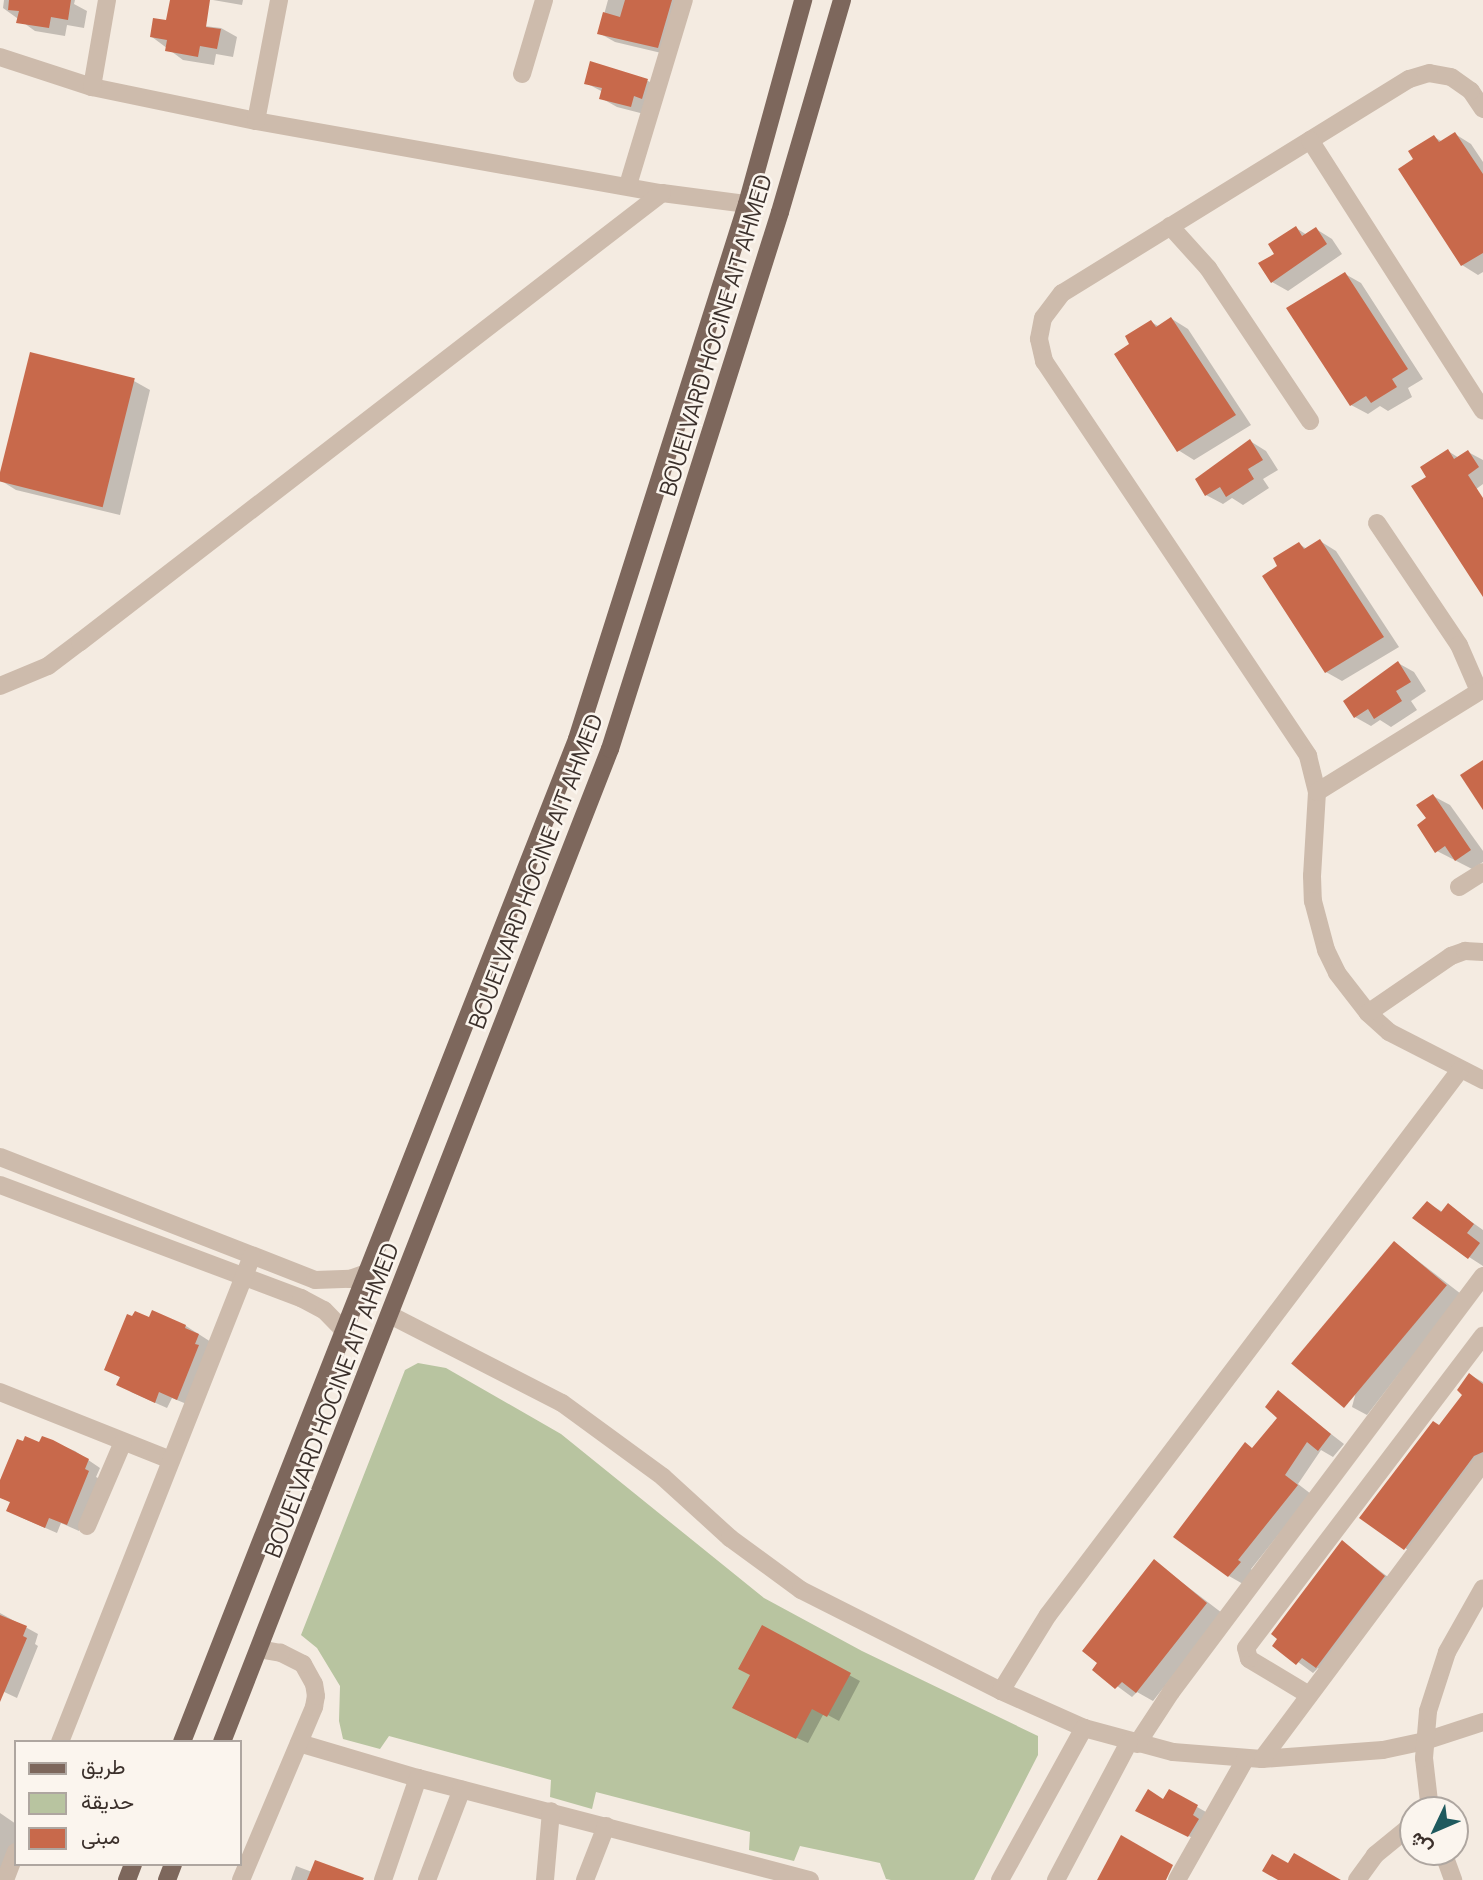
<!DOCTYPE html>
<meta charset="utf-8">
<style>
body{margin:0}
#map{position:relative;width:1483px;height:1880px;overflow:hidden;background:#f4ebe1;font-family:Manrope,Vazirmatn,sans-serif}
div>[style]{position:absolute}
.green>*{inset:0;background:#b8c4a0}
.shadow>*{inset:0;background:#0003}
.building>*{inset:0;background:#c8694b;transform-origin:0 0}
.minor>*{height:18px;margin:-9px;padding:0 9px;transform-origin:9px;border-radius:9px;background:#cdbbac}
.major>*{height:18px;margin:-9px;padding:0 9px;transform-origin:9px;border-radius:9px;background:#7d675c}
span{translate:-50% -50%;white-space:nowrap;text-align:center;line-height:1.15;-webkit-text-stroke:5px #fbf5ee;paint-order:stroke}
.street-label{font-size:23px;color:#3b302b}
.legend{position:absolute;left:14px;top:1740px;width:228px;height:126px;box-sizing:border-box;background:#fbf5ee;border:2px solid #aea6a0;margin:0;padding:9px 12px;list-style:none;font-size:21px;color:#3b302b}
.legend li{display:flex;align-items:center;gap:14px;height:35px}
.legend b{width:35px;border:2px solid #aea6a0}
.north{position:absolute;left:1399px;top:1796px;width:70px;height:70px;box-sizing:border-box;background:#fbf5ee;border:2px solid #aea6a0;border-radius:50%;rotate:226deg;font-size:19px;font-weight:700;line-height:28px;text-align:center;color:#3b302b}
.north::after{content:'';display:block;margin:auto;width:24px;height:32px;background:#1f5a5e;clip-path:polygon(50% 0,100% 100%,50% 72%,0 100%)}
</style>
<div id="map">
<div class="green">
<div style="clip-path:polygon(418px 1363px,446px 1368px,561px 1434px,764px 1598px,862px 1651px,1038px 1736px,1038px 1755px,974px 1880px,891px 1880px,886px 1879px,880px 1863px,800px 1846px,794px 1861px,749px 1850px,750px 1832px,596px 1792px,592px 1809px,550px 1797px,551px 1780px,389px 1736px,380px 1749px,343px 1739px,339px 1721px,340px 1686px,317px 1648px,301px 1635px,405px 1370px)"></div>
</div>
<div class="shadow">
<div style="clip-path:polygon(4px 0,75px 0,74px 4px,87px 11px,84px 28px,67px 25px,65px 36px,35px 31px,3px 8px)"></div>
<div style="clip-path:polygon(213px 0,243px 0,242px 5px)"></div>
<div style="clip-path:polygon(608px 0,692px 0,674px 56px,615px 42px,599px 33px)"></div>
<div style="clip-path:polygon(155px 20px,221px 28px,237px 37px,233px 57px,216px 54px,214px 65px,183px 60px,152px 37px)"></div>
<div style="clip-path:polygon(648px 81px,664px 90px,648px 115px,617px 107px,601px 98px,603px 92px,586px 83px)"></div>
<div style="clip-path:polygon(1455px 134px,1471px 144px,1483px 162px,1483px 272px,1478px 275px,1462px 265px,1415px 160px,1434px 137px,1443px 142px)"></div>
<div style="clip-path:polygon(1296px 228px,1307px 235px,1316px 229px,1332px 239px,1342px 254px,1288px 291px,1272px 282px,1276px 255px)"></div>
<div style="clip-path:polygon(1345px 274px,1361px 283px,1423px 379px,1408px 388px,1412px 397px,1388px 411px,1380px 406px,1368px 414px,1351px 405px)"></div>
<div style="clip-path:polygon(1172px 319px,1188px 329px,1251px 425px,1194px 460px,1178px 450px,1132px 345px,1151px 322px,1160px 327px)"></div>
<div style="clip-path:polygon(31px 355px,134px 381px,150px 390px,120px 515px,16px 490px,0 480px)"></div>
<div style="clip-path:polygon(1250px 441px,1266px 451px,1278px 470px,1263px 479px,1269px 488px,1243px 505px,1232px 498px,1223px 504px,1206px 495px)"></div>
<div style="clip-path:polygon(1448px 451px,1459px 458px,1468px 452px,1483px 460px,1483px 484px,1441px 515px,1429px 477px)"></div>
<div style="clip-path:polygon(1320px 541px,1336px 551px,1399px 647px,1342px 681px,1326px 672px,1280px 567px,1299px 544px,1307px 549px)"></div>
<div style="clip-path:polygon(1398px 663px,1414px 672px,1426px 691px,1411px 701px,1417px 710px,1391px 727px,1380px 720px,1371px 726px,1355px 717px)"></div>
<div style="clip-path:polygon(1433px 796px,1450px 805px,1483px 851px,1483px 862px,1472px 869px,1437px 851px,1429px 819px)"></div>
<div style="clip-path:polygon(1427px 1203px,1443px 1212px,1448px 1205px,1483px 1230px,1483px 1266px,1469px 1257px)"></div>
<div style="clip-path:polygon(1395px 1243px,1461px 1294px,1367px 1415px,1352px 1407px)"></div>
<div style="clip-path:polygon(150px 1319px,186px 1326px,211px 1342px,189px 1405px,172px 1398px,167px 1408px,131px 1392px,121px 1378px,106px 1369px)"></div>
<div style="clip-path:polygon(1470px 1375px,1483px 1382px,1483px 1471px,1419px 1556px,1405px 1548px,1440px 1426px,1465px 1394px)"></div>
<div style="clip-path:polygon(1278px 1393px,1344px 1444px,1333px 1457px,1321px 1450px,1298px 1484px,1311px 1494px,1251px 1569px,1253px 1571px,1243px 1584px,1229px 1576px,1254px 1449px,1279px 1417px)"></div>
<div style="clip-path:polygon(43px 1438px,75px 1451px,100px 1468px,96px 1477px,100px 1479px,79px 1531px,61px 1523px,57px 1533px,20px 1517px,8px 1510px,11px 1503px,0 1497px,0 1485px,40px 1444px)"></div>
<div style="clip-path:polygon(1343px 1543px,1400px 1586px,1333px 1676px,1318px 1668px,1313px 1673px,1275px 1645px)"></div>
<div style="clip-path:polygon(1154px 1561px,1222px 1613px,1153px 1701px,1137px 1692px,1132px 1697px,1094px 1669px)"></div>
<div style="clip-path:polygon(0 1613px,38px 1634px,35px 1644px,38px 1646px,17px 1698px,0 1690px)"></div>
<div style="clip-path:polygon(762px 1628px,860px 1681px,839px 1721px,824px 1713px,808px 1743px,745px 1714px)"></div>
<div style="clip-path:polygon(1169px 1791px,1213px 1816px,1205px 1844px,1154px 1819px)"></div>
<div style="clip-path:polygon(0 1813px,16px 1824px,16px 1854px,0 1880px)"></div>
<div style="clip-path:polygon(296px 1866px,312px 1872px,357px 1880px,291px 1880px)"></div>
</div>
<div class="building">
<div style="clip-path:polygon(9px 0,71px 0,68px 20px,51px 17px,49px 28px,16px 23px,19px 11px,8px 10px)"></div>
<div style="clip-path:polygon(170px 0,210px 0,206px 27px,221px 29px,217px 49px,200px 46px,198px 57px,165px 51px,167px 40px,150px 37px,153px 18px,166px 20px)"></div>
<div style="clip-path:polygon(625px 0,672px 0,658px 48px,597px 34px,603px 12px,620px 17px)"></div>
<div style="clip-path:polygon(590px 61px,648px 79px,642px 99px,634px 96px,631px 107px,599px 99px,602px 88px,584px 84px)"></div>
<div style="clip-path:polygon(1455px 132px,1483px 174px,1483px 253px,1461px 266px,1398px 169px,1413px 159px,1408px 151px,1434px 135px,1439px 142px)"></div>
<div style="clip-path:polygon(1296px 226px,1302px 236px,1316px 227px,1327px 244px,1271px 283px,1258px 263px,1274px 254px,1268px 244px)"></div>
<div style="clip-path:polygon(1345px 272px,1408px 369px,1392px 379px,1397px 387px,1371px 403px,1366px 396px,1350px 406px,1286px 308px)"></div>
<div style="clip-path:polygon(1171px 317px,1236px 415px,1177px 452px,1114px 354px,1129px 344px,1125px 336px,1151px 320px,1156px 327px)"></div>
<div style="left:30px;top:352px;width:108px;height:133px;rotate:14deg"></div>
<div style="clip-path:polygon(1250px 439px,1263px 460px,1248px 469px,1254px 479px,1226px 497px,1220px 487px,1205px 496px,1195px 479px)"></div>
<div style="clip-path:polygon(1448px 449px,1454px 459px,1468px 450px,1479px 467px,1468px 475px,1483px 498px,1483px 597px,1411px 486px,1426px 477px,1420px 467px)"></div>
<div style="clip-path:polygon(1320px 539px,1384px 637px,1325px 673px,1262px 576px,1277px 566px,1273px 558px,1299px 542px,1304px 549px)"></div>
<div style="clip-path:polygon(1398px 661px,1411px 682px,1396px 691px,1402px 701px,1374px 719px,1368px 709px,1354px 718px,1343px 701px)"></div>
<div style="clip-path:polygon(1483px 760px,1483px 810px,1460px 775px)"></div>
<div style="clip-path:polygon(1433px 794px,1471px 850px,1455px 861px,1445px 846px,1435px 853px,1417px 825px,1426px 818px,1416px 805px)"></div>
<div style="clip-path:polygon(1427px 1201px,1441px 1212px,1448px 1203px,1474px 1224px,1467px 1233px,1480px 1243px,1468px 1259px,1412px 1218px)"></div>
<div style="left:1394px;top:1241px;width:69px;height:160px;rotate:40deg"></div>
<div style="clip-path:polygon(152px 1310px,186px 1325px,185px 1328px,199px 1334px,195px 1344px,199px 1345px,177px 1400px,159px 1392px,155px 1403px,116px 1385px,120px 1377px,104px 1370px,127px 1314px,132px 1316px,135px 1311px,149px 1317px)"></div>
<div style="clip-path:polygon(1469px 1373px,1483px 1384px,1483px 1452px,1474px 1456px,1404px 1550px,1359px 1518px,1433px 1421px,1439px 1425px,1462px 1395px,1457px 1390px)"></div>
<div style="clip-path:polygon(1278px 1390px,1331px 1434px,1318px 1451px,1307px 1442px,1285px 1475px,1298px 1485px,1238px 1560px,1241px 1562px,1228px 1577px,1173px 1537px,1245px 1442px,1252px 1448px,1277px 1418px,1265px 1407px)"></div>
<div style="clip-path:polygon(25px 1436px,39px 1442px,42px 1436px,53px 1440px,89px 1459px,85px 1469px,89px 1471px,67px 1525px,49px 1518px,45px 1528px,6px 1511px,10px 1502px,0 1498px,0 1480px,17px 1439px,23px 1441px)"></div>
<div style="clip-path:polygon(1342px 1540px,1385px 1576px,1316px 1668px,1302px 1658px,1296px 1665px,1272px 1646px,1277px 1639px,1271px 1634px)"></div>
<div style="clip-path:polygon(1154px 1559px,1207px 1603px,1136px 1693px,1122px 1682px,1115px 1689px,1092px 1670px,1097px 1663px,1082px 1651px)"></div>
<div style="clip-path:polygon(0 1615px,27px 1626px,23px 1636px,27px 1638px,0 1702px)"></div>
<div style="clip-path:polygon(762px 1625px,851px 1673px,827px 1717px,812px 1709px,796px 1739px,732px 1708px,750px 1675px,738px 1669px)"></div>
<div style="clip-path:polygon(1148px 1789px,1163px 1799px,1169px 1789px,1198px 1805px,1193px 1815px,1199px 1819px,1188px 1837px,1135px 1811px)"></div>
<div style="clip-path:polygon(1121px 1835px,1173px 1865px,1166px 1880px,1097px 1880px)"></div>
<div style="clip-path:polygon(1294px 1853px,1341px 1880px,1278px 1880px,1262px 1871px,1272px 1854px,1288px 1863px)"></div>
<div style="clip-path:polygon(315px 1860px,364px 1878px,363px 1880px,307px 1880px)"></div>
</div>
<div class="minor">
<div style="left:0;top:57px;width:97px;rotate:18.1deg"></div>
<div style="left:92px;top:87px;width:167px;rotate:11.7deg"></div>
<div style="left:256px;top:121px;width:412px;rotate:10.1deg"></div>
<div style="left:662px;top:193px;width:86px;rotate:7.4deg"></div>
<div style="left:522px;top:74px;width:77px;rotate:-73.4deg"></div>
<div style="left:92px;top:87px;width:88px;rotate:-80.2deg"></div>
<div style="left:1483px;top:109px;width:22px;rotate:-124deg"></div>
<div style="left:1471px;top:91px;width:24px;rotate:-145deg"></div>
<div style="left:1451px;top:77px;width:22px;rotate:-170deg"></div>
<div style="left:1429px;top:73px;width:21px;rotate:163deg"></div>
<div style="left:1409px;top:79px;width:408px;rotate:148.3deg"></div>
<div style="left:1062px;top:293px;width:31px;rotate:127deg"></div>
<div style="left:1043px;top:318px;width:21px;rotate:101deg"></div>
<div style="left:1039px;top:339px;width:23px;rotate:77deg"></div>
<div style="left:1044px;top:361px;width:475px;rotate:56.2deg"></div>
<div style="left:1308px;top:756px;width:37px;rotate:76deg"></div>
<div style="left:1317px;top:792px;width:84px;rotate:93.4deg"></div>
<div style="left:1312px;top:876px;width:25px;rotate:88deg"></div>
<div style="left:1313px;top:901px;width:51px;rotate:75.1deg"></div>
<div style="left:1326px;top:950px;width:25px;rotate:64deg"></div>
<div style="left:1337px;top:973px;width:51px;rotate:52.2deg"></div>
<div style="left:1368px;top:1013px;width:28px;rotate:42deg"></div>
<div style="left:1389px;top:1032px;width:106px;rotate:27.1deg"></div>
<div style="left:256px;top:121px;width:123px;rotate:-79.2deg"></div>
<div style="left:1310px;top:140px;width:321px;rotate:57.4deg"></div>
<div style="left:628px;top:185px;width:193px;rotate:-73.2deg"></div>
<div style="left:1170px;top:226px;width:57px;rotate:47.9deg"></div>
<div style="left:1208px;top:268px;width:184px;rotate:56.3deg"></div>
<div style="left:1377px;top:523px;width:147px;rotate:56.1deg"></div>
<div style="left:1459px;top:645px;width:50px;rotate:66.5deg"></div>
<div style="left:0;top:686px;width:52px;rotate:-22.6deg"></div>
<div style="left:48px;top:666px;width:40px;rotate:-37deg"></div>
<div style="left:80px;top:642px;width:735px;rotate:-37.65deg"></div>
<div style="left:1317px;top:792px;width:195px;rotate:-31.8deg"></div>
<div style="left:1459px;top:887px;width:28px;rotate:-32deg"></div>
<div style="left:1368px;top:1013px;width:101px;rotate:-34.5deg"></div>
<div style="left:1451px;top:956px;width:15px;rotate:-20deg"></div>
<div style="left:1465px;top:951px;width:18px;rotate:3deg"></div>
<div style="left:0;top:1157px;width:338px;rotate:21.3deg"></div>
<div style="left:315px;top:1280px;width:35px;rotate:-2deg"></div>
<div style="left:350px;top:1279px;width:20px;rotate:-20deg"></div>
<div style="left:0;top:1185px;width:322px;rotate:20.6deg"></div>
<div style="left:301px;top:1298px;width:26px;rotate:28deg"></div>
<div style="left:324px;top:1310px;width:30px;rotate:46deg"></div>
<div style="left:390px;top:1315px;width:193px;rotate:27.1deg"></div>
<div style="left:562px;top:1403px;width:125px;rotate:36.2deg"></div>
<div style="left:663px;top:1477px;width:91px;rotate:42.3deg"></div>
<div style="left:730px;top:1538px;width:88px;rotate:36.2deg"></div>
<div style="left:801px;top:1590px;width:224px;rotate:26.8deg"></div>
<div style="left:1001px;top:1691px;width:91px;rotate:24deg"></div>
<div style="left:1084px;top:1728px;width:92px;rotate:15.1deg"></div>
<div style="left:1173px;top:1752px;width:89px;rotate:4.5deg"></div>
<div style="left:1262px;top:1759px;width:121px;rotate:-4.3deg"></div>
<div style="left:1383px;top:1750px;width:43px;rotate:-12.1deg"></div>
<div style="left:1425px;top:1741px;width:61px;rotate:-18.1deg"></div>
<div style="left:0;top:1392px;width:184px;rotate:21.7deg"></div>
<div style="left:87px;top:1526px;width:91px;rotate:-66.8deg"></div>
<div style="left:1001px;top:1691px;width:89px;rotate:-58.3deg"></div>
<div style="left:1048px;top:1615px;width:683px;rotate:-52.91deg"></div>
<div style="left:1309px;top:1695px;width:70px;rotate:-149deg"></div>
<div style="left:1249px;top:1659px;width:11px;rotate:-105deg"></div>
<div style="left:1246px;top:1648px;width:392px;rotate:-52.8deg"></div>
<div style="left:60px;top:1742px;width:523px;rotate:-68.44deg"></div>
<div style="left:299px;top:1743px;width:124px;rotate:16.4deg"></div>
<div style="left:418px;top:1778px;width:405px;rotate:14.6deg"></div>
<div style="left:1137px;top:1744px;width:62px;rotate:-56.8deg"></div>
<div style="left:1171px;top:1692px;width:520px;rotate:-53.13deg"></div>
<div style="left:1262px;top:1759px;width:369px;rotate:-53.3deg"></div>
<div style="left:1430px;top:1810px;width:52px;rotate:-96.6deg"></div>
<div style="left:1424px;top:1758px;width:47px;rotate:-85.1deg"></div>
<div style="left:1428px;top:1711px;width:62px;rotate:-72.1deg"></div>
<div style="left:1447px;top:1652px;width:73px;rotate:-60.6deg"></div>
<div style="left:1443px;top:1852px;width:30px;rotate:70deg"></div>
<div style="left:5px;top:1880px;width:30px;rotate:-69deg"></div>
<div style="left:241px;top:1880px;width:188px;rotate:-67.1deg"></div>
<div style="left:314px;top:1707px;width:11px;rotate:-80deg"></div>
<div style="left:316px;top:1696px;width:12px;rotate:-99deg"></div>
<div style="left:314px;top:1684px;width:23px;rotate:-119deg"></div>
<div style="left:303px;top:1664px;width:25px;rotate:-153deg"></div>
<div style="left:281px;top:1653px;width:22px;rotate:-170deg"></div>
<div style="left:383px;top:1880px;width:108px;rotate:-71.1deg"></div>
<div style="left:427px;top:1880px;width:97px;rotate:-69deg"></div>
<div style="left:545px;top:1880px;width:69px;rotate:-85deg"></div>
<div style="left:585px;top:1880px;width:58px;rotate:-68.7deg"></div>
<div style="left:1000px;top:1880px;width:174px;rotate:-61.1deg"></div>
<div style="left:1056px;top:1880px;width:156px;rotate:-62.1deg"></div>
<div style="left:1177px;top:1880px;width:140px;rotate:-60.5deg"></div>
<div style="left:1357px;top:1880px;width:31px;rotate:-54deg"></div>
<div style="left:1375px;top:1855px;width:49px;rotate:-39.2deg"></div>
</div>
<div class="major">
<div style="left:182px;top:1742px;width:1078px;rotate:-68.5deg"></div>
<div style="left:577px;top:739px;width:561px;rotate:-72.37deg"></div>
<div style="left:747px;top:204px;width:212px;rotate:-74.6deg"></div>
<div style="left:222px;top:1742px;width:1066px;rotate:-68.66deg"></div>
<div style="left:610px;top:749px;width:563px;rotate:-72.43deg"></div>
<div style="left:780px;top:212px;width:221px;rotate:-73.7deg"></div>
<div style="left:127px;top:1880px;width:17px;rotate:-69deg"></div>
<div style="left:167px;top:1880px;width:17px;rotate:-69deg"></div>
</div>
<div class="street-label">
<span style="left:715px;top:335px;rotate:-73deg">BOUELVARD HOCINE AIT AHMED</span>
<span style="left:535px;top:871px;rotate:-69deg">BOUELVARD HOCINE AIT AHMED</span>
<span style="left:331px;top:1400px;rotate:-69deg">BOUELVARD HOCINE AIT AHMED</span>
</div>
<ul class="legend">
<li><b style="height:9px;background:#7d675c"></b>طريق</li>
<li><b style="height:19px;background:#b8c4a0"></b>حديقة</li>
<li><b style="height:19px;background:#c8694b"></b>مبنى</li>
</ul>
<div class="north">ش</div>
</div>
